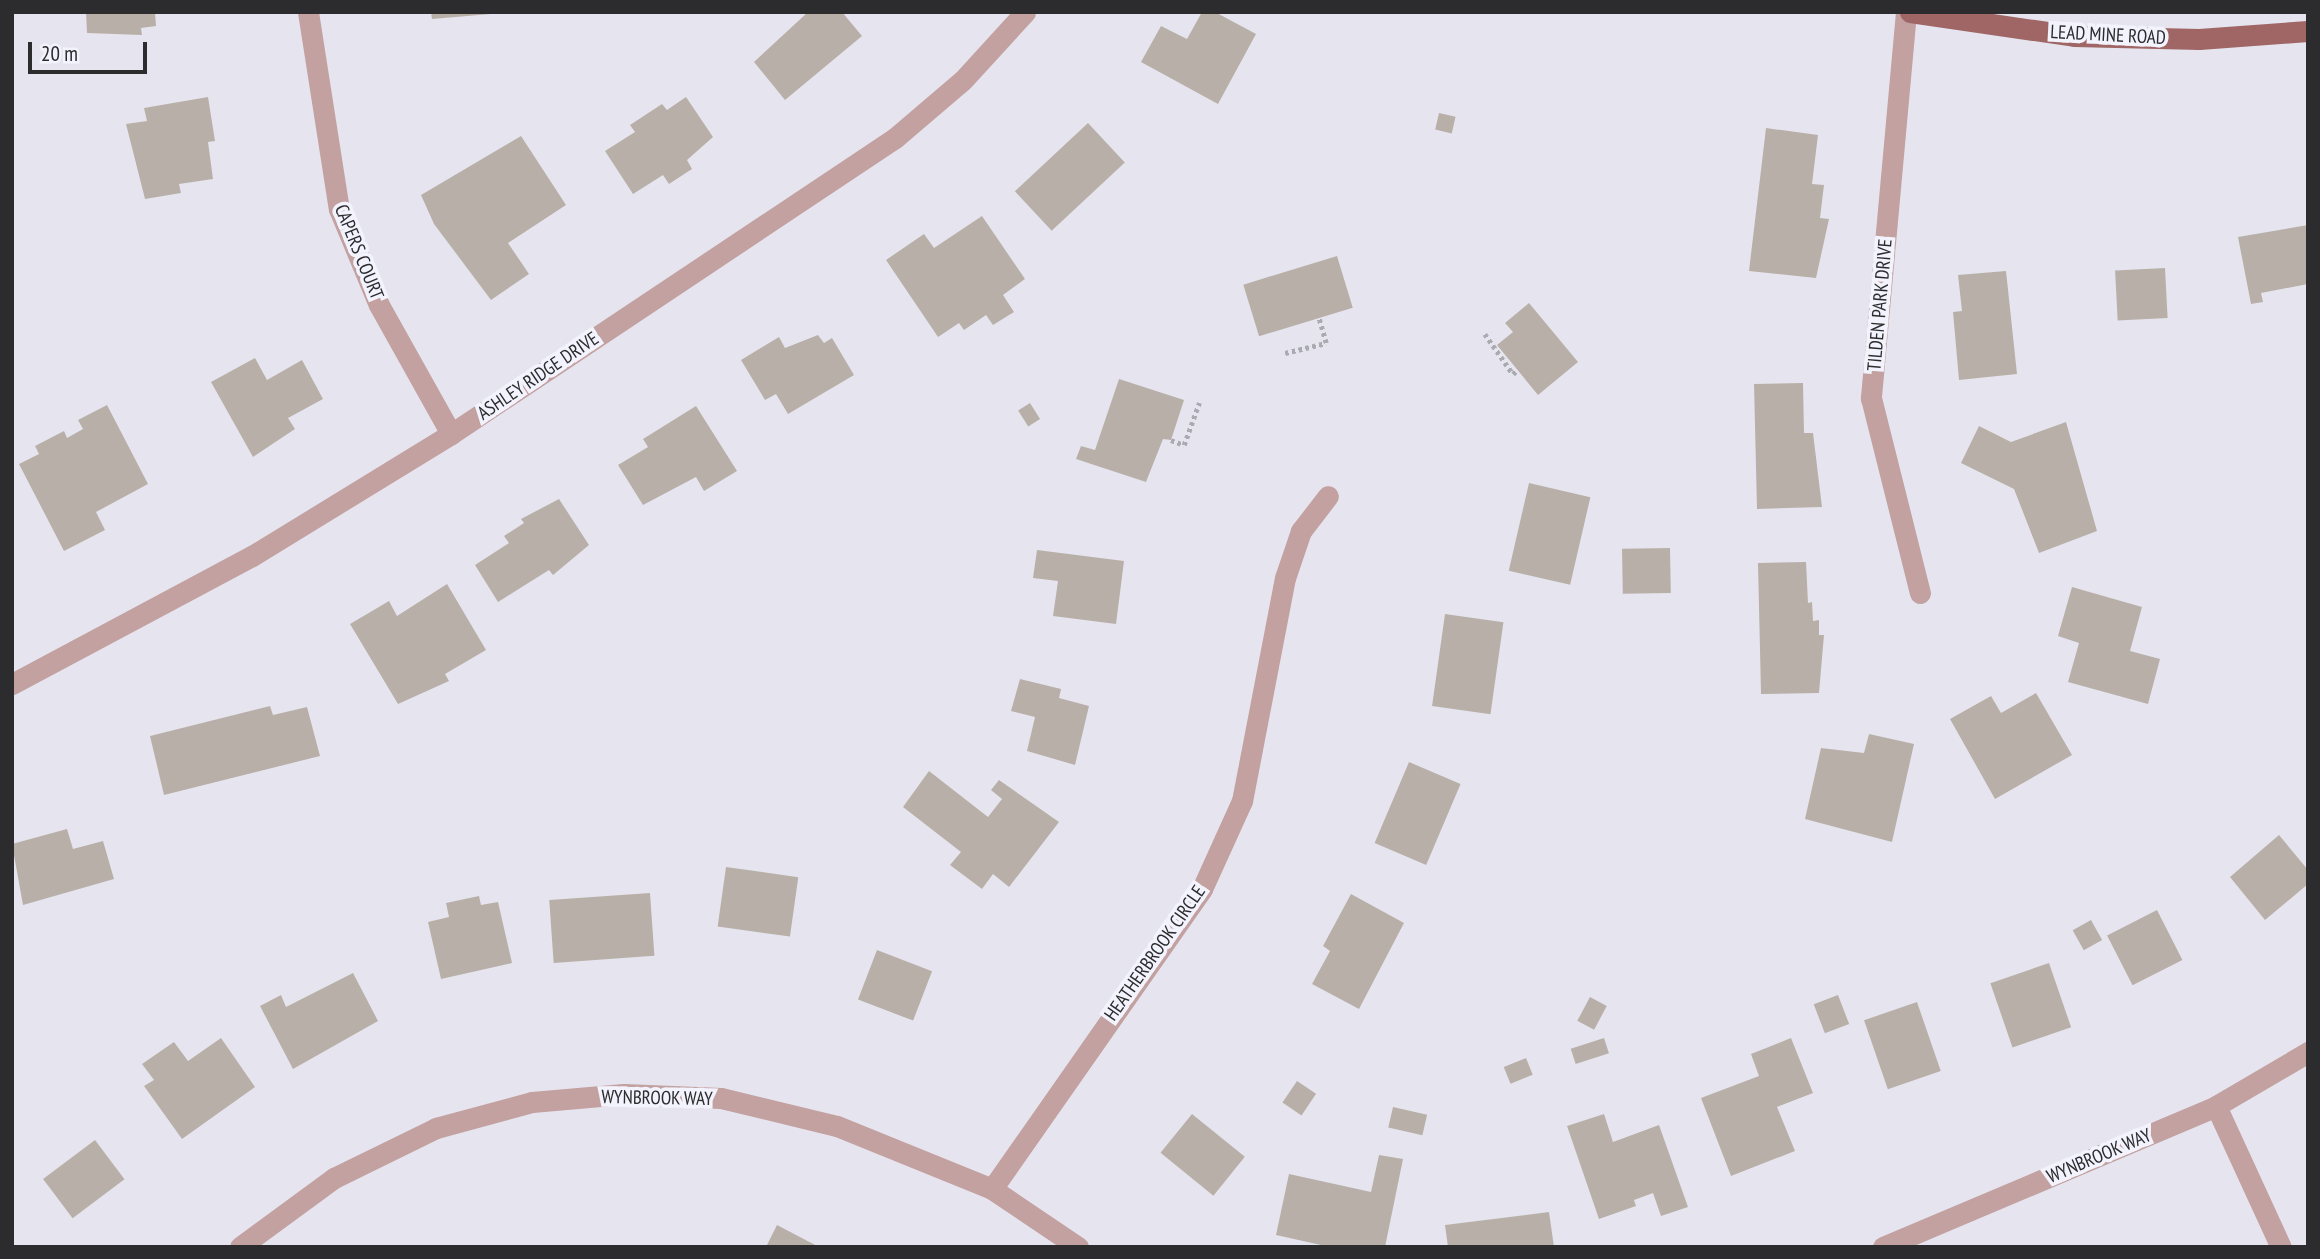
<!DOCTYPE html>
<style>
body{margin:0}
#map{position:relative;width:2320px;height:1259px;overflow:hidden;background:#e6e5ef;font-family:"PT Sans Narrow",sans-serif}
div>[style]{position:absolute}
.building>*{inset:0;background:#b8b0a8;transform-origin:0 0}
.path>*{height:4.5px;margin-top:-2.25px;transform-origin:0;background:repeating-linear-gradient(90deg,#aaaab1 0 3.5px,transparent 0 7px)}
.minor>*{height:21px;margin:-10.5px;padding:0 10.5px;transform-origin:10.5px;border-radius:10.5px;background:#c2a1a0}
.major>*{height:21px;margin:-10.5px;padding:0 10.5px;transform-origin:10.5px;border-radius:10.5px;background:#9f6665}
span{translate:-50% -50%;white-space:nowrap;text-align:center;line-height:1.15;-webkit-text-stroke:7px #f3f3fd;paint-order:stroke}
.street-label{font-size:19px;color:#2c2c2f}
.frame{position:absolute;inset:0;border:14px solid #2c2c2f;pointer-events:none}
.scale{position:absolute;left:28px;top:42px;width:119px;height:32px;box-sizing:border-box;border:4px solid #2c2c2f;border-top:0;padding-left:9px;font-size:21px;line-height:24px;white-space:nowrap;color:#2c2c2f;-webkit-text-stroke:5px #f3f3fd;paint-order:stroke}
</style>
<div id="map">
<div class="building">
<div style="clip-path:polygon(86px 12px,155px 12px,156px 26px,141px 28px,142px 35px,87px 33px)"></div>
<div style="clip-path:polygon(431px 12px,491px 12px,491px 14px,432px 19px)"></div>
<div style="clip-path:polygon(808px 12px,842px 12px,862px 36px,785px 100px,754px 62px)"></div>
<div style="clip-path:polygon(1202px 12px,1215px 12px,1256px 34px,1218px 104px,1141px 62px,1161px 26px,1187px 39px)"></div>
<div style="clip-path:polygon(208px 97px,215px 141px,208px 142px,213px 179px,179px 184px,181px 193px,145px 199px,126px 124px,147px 121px,144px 108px)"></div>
<div style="clip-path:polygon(686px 97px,713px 137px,687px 160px,692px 169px,669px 184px,663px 175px,633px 194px,605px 151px,635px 132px,630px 125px,662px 104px,667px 110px)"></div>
<div style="left:1439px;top:113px;width:17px;height:17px;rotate:13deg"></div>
<div style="left:1088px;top:123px;width:54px;height:100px;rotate:47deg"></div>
<div style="clip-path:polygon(1766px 128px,1818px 135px,1812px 184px,1824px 185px,1820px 218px,1829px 219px,1816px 278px,1749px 271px)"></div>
<div style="clip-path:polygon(521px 136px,566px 205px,508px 243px,529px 274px,491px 300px,434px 224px,421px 195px)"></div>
<div style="clip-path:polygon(982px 216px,1025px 279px,1003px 295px,1014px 312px,993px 325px,986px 315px,964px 330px,959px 323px,938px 337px,886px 260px,924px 234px,934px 248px)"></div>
<div style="clip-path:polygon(2308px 225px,2308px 284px,2261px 293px,2263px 302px,2251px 304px,2238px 237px)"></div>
<div style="left:1337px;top:256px;width:54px;height:98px;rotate:73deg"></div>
<div style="left:2165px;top:268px;width:50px;height:50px;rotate:87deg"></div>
<div style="clip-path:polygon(2006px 271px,2017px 374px,1959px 380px,1953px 312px,1962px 311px,1958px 275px)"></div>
<div style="clip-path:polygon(1529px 303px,1578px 362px,1538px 395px,1497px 345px,1513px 332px,1505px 323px)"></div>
<div style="clip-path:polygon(818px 335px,824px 343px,832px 338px,854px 375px,788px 414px,776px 394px,765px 400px,741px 360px,779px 337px,785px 348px)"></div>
<div style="clip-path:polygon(255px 358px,267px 380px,302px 360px,323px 399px,288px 418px,295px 429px,253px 457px,211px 382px)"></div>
<div style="clip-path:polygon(1119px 379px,1184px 400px,1171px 440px,1163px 439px,1146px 482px,1076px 459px,1081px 446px,1095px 450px)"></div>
<div style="clip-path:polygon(1803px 383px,1804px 433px,1813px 433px,1822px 507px,1757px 509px,1754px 384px)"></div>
<div style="left:1030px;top:403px;width:19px;height:14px;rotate:58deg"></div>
<div style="clip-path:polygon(107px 405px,148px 484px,96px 512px,105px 530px,64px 551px,19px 464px,39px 454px,35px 446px,64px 431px,67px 438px,83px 429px,78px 420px)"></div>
<div style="clip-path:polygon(696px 406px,737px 471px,704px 491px,696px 477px,643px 505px,618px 465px,648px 447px,643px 439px)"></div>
<div style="clip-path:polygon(2066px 422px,2097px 531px,2039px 553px,2014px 489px,1961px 463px,1979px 426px,2011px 442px)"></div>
<div style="left:1529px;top:483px;width:63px;height:90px;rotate:13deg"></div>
<div style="clip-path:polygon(559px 499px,589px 545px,553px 575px,549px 570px,498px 602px,475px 565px,509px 543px,504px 536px,524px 523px,521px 519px)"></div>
<div style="left:1670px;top:548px;width:45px;height:48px;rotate:89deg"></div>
<div style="clip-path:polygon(1037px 550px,1124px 561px,1116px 624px,1053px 616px,1058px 581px,1033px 578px)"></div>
<div style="clip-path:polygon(1806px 562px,1808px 603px,1812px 602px,1813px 621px,1819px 620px,1819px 635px,1824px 635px,1819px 693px,1761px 694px,1758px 563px)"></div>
<div style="clip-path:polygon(447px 584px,486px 650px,445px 674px,449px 681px,398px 704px,350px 624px,389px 601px,397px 616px)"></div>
<div style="clip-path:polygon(2072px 587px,2142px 607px,2130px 651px,2160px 659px,2148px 704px,2068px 682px,2079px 643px,2058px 636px)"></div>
<div style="left:1445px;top:614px;width:59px;height:93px;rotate:8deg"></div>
<div style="clip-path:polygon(1020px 679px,1061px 689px,1059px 698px,1089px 706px,1075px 765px,1027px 751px,1035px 717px,1011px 711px)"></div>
<div style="clip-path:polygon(2036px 693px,2072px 755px,1995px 799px,1950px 719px,1991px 696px,2001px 713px)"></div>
<div style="clip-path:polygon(270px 706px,273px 715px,307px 707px,320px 756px,164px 795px,150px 736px)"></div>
<div style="clip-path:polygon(1869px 734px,1914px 744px,1892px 842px,1805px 819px,1821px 748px,1864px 753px)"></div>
<div style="left:1409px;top:762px;width:56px;height:88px;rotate:23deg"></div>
<div style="clip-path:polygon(929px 771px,988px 817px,1002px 799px,991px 790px,999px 780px,1059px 822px,1009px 887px,993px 874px,982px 889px,950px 865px,961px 852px,903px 807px)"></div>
<div style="clip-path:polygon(67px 829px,73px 849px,103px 841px,114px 879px,23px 905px,12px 844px)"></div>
<div style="clip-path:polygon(2279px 835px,2308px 870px,2308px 884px,2265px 920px,2230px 877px)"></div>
<div style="left:726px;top:867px;width:73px;height:60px;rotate:8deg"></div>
<div style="left:650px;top:893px;width:63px;height:101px;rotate:86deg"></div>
<div style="clip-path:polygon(1351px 894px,1404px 923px,1359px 1009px,1312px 984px,1330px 951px,1323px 946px)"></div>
<div style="clip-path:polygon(479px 896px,481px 905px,498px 902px,512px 963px,441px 979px,428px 922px,449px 917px,446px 903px)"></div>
<div style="left:2157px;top:910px;width:56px;height:56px;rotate:63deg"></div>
<div style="left:2091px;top:920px;width:23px;height:21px;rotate:61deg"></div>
<div style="left:877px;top:950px;width:59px;height:53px;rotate:21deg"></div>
<div style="left:2049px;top:963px;width:68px;height:62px;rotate:71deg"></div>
<div style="clip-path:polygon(353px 973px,378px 1021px,293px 1069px,260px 1006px,281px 995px,286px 1007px)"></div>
<div style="left:1838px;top:995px;width:31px;height:26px;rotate:69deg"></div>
<div style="left:1590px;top:997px;width:19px;height:27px;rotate:28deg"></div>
<div style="left:1917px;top:1002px;width:73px;height:56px;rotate:71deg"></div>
<div style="clip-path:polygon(221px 1038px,255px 1087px,182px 1139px,144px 1086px,154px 1080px,142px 1064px,174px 1042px,188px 1061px)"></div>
<div style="left:1604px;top:1038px;width:16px;height:35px;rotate:72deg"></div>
<div style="clip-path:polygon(1791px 1038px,1813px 1093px,1777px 1107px,1795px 1151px,1731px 1176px,1701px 1098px,1759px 1076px,1751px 1054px)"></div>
<div style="left:1526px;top:1058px;width:18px;height:24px;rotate:68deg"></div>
<div style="left:1297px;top:1081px;width:23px;height:26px;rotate:34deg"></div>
<div style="left:1393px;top:1107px;width:35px;height:21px;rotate:13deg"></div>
<div style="left:1192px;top:1114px;width:68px;height:50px;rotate:39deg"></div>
<div style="clip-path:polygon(1604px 1114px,1613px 1142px,1659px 1125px,1688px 1207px,1661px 1216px,1653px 1193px,1634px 1200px,1636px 1206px,1599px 1219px,1567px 1126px)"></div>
<div style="left:95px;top:1140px;width:49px;height:65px;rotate:53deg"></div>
<div style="clip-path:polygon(1379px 1155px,1403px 1159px,1385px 1247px,1330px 1247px,1276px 1235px,1289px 1174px,1371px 1192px)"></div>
<div style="clip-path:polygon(1549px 1212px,1554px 1247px,1448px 1247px,1445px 1225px)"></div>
<div style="clip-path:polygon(777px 1225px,819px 1247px,766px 1247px)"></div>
</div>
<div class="path">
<div style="left:1485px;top:334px;width:49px;rotate:55deg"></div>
<div style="left:1513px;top:374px;width:6px;rotate:-45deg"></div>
<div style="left:1285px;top:353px;width:42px;rotate:-13.7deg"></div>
<div style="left:1326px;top:343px;width:26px;rotate:-106deg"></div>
<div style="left:1171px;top:440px;width:14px;rotate:21deg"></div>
<div style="left:1184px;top:445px;width:45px;rotate:-70.3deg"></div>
</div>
<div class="minor">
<div style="left:308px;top:12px;width:199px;rotate:81.1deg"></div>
<div style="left:339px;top:209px;width:104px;rotate:67.4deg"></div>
<div style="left:379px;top:305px;width:148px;rotate:60.8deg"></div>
<div style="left:1906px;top:12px;width:388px;rotate:95.2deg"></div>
<div style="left:1871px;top:398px;width:201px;rotate:75.9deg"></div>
<div style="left:12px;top:684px;width:272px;rotate:-28.1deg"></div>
<div style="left:252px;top:556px;width:233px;rotate:-31.5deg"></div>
<div style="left:451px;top:434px;width:534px;rotate:-33.69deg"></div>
<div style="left:895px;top:138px;width:89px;rotate:-40.5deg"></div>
<div style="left:963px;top:80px;width:92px;rotate:-47.6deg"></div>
<div style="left:2216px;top:1106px;width:155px;rotate:65.3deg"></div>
<div style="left:992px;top:1189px;width:366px;rotate:-55deg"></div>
<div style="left:1202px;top:889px;width:97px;rotate:-65.6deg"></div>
<div style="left:1242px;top:801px;width:227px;rotate:-79.1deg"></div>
<div style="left:1285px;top:578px;width:50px;rotate:-71.2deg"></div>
<div style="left:1301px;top:531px;width:44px;rotate:-52.4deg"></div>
<div style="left:240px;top:1247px;width:117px;rotate:-36.3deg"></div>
<div style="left:334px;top:1178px;width:114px;rotate:-26.1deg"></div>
<div style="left:436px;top:1128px;width:99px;rotate:-15.2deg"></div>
<div style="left:532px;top:1102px;width:92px;rotate:-5deg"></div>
<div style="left:624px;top:1094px;width:97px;rotate:2.4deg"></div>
<div style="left:721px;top:1098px;width:119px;rotate:13.6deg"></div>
<div style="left:837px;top:1126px;width:167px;rotate:22.1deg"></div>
<div style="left:992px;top:1189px;width:104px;rotate:34deg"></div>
<div style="left:1883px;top:1247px;width:362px;rotate:-22.9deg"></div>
<div style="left:2216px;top:1106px;width:107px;rotate:-30.4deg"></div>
</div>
<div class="major">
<div style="left:1910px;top:12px;width:166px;rotate:8.3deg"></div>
<div style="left:2074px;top:36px;width:125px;rotate:1.4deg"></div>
<div style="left:2199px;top:39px;width:109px;rotate:-4.2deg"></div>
</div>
<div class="street-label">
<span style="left:2108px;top:35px;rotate:3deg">LEAD MINE ROAD</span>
<span style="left:359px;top:252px;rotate:68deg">CAPERS COURT</span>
<span style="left:1880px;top:305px;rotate:-85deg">TILDEN PARK DRIVE</span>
<span style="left:538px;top:376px;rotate:-34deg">ASHLEY RIDGE DRIVE</span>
<span style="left:1155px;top:953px;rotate:-55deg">HEATHERBROOK CIRCLE</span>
<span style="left:657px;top:1098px;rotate:1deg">WYNBROOK WAY</span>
<span style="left:2099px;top:1156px;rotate:-23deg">WYNBROOK WAY</span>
</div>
<div class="frame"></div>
<div class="scale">20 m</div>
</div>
